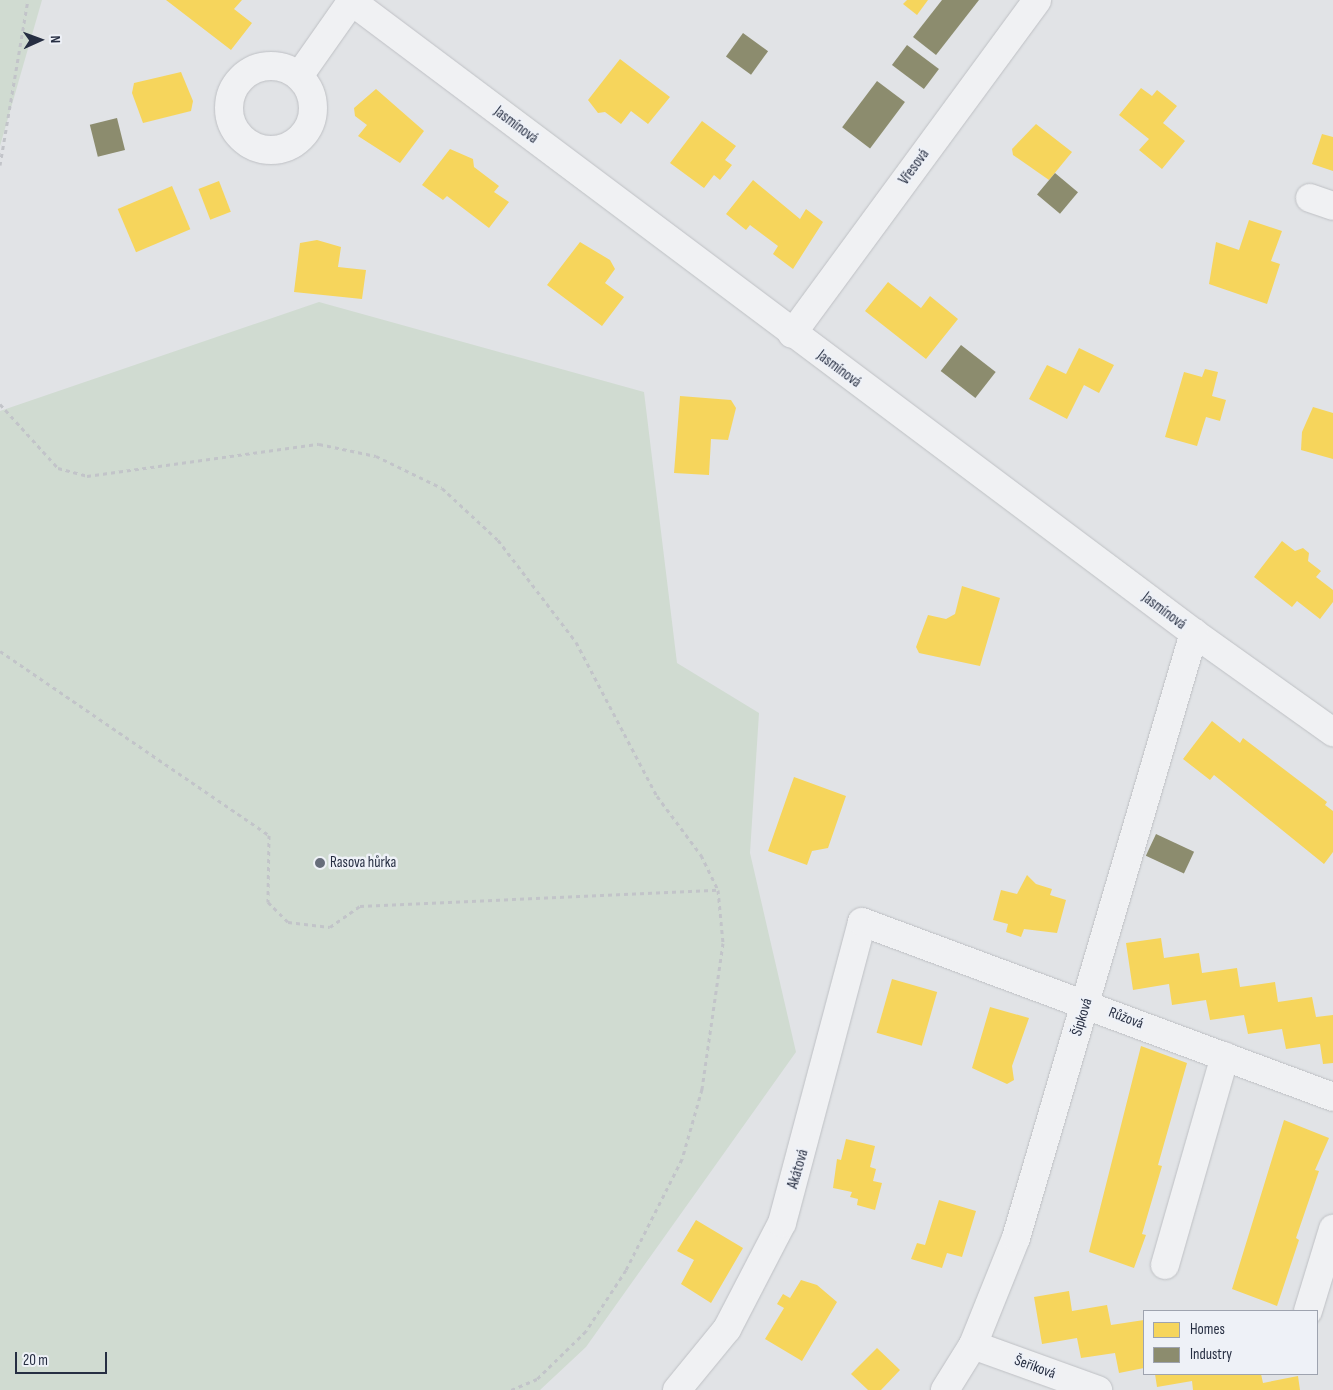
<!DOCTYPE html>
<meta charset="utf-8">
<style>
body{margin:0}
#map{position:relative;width:1333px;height:1390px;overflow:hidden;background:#e1e3e6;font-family:"Sofia Sans Condensed",sans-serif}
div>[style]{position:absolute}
.green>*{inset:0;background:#d0dbd1}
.homes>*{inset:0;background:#f6d55c;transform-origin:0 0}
.industry>*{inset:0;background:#8c8c6e;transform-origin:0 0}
.path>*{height:3px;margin-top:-1.5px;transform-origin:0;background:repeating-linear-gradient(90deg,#c2c4c9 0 4px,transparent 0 8px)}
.roads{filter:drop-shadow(0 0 1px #bec0c4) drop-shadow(0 0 1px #bec0c4)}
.minor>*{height:28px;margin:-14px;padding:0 14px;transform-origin:14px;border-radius:14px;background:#f0f1f3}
.minor>.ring{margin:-14px;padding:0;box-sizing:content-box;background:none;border:28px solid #f0f1f3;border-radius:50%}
.dots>*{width:14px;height:14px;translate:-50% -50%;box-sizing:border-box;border:2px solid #eef1f7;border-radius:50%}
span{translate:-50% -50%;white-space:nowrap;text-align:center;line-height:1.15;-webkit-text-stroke:5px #eef1f7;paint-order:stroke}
.street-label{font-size:15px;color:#262e42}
.poi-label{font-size:15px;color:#262e42}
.left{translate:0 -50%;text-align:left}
.legend{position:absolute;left:1143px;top:1310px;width:175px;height:65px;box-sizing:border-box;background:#eef1f7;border:1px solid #9ea3af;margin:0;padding:6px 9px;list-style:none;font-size:15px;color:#262e42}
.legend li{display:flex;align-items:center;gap:10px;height:25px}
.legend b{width:25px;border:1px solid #9ea3af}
.north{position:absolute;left:15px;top:15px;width:50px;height:50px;-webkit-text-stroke:4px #eef1f7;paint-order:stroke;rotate:88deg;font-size:14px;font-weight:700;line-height:20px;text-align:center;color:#262e42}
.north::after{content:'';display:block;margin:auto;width:18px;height:22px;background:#262e42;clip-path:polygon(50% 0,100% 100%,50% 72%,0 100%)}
.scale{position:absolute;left:15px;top:1352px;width:92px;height:22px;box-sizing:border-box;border:2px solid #262e42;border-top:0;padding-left:6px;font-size:15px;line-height:18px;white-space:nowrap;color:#262e42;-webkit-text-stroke:4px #eef1f7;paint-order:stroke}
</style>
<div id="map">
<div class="green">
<div style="clip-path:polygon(0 0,42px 0,0 146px)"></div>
<div style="clip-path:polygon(319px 302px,644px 392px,677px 663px,759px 713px,750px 853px,796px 1052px,586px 1347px,540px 1390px,0 1390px,0 411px)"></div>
</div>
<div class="homes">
<div style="clip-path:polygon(166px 0,242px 0,234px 9px,252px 23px,231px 50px)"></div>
<div style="clip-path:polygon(907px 0,928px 0,917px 15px,903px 4px)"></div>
<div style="clip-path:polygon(620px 59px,670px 97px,648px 124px,631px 111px,621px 124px,605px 112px,598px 113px,588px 100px)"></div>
<div style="clip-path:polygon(181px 72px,193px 101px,191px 111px,143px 123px,132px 93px,134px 83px)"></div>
<div style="clip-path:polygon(1141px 88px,1152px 96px,1157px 90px,1177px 106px,1163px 123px,1185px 141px,1162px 169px,1139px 150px,1149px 139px,1119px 115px)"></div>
<div style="clip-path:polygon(376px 89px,424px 131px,400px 163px,358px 136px,367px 125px,355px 116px,354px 108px)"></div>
<div style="clip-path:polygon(702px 121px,736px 146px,725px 160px,732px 165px,720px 180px,714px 175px,704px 188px,670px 163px)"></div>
<div style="clip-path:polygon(1036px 124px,1072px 152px,1049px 180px,1013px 155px,1012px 149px)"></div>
<div style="clip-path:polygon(1322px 134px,1333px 137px,1333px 171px,1312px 164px)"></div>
<div style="clip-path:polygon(450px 149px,473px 159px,474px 167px,499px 186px,494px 192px,509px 202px,489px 228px,447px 196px,443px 200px,422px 185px)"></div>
<div style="clip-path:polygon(753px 180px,800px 219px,806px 209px,823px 222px,793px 269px,773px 254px,778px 246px,750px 225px,746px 230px,726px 214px)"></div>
<div style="left:219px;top:181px;width:33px;height:22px;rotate:69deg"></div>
<div style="left:172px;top:186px;width:47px;height:59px;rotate:67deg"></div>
<div style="clip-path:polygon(1249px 220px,1282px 231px,1271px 261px,1280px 264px,1267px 304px,1209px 284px,1216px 242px,1239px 250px)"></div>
<div style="clip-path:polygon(317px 240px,341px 247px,338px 267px,366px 270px,362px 299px,294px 292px,300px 243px)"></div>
<div style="clip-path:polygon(580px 242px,610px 260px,615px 269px,605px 283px,624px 297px,602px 326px,547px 285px)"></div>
<div style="clip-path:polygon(888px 282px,921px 308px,930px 296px,958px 319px,926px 359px,865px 311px)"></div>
<div style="clip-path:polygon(1079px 348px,1114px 365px,1099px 393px,1084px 385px,1067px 419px,1029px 399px,1047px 365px,1066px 374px)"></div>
<div style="clip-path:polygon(1205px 369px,1218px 372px,1212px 396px,1226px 400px,1220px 421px,1206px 417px,1197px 446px,1165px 437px,1184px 372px,1202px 377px)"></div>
<div style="clip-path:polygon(680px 396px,731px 400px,736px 408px,728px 440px,711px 439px,709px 475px,674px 473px)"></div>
<div style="clip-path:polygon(1313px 407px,1333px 413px,1333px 459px,1301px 450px,1302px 432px)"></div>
<div style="clip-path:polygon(1282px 541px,1295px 551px,1303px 548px,1309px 553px,1308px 561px,1321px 571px,1316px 577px,1333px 590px,1333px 602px,1320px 619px,1297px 601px,1292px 607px,1254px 577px)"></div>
<div style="clip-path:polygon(962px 586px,1000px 598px,980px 666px,919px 653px,916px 647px,928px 615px,946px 619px,955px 614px)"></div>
<div style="clip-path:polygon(1212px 721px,1240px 743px,1243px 738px,1327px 802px,1325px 805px,1333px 811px,1333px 852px,1324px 864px,1214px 775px,1210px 780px,1183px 759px)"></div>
<div style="clip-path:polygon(794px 777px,846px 796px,828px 848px,812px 851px,807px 865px,768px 851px)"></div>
<div style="clip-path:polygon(1027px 875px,1036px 884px,1052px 889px,1050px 895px,1066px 900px,1057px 933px,1024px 929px,1021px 937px,1006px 932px,1008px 924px,993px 920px,1001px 890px,1017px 894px)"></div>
<div style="clip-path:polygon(1161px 938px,1164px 958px,1199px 953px,1202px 973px,1237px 968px,1240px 987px,1275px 982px,1278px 1002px,1312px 997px,1316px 1017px,1333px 1015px,1333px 1063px,1323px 1064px,1320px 1044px,1286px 1049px,1282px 1029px,1248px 1034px,1244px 1015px,1210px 1020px,1206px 1000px,1172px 1005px,1169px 984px,1133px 990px,1126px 943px)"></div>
<div style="left:892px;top:979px;width:47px;height:56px;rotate:16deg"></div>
<div style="clip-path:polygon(990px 1007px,1029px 1018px,1012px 1066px,1014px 1080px,1007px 1084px,972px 1068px)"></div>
<div style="clip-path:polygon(1141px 1046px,1187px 1063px,1158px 1165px,1162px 1166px,1142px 1234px,1146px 1235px,1134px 1268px,1089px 1252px)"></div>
<div style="clip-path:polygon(1284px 1120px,1329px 1138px,1315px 1170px,1319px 1171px,1296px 1238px,1299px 1240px,1277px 1306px,1232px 1289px)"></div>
<div style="clip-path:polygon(846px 1139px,875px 1146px,870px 1167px,876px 1169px,873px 1181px,882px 1183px,875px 1210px,857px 1205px,858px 1199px,850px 1197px,852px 1192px,833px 1188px,837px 1159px,841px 1160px)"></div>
<div style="clip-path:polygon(939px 1200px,976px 1211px,962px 1257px,947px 1253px,942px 1268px,911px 1259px,917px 1243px,925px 1245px)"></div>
<div style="clip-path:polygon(696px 1220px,743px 1248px,711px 1303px,681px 1284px,694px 1260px,677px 1251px)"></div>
<div style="clip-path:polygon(801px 1280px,817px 1285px,837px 1302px,802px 1361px,765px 1339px,784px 1308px,777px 1304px,783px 1294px,790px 1298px)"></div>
<div style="clip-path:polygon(1069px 1291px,1072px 1311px,1107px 1305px,1111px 1325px,1144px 1320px,1144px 1368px,1119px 1373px,1115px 1353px,1081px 1358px,1077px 1338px,1042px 1344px,1034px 1297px)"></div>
<div style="clip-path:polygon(877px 1348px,900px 1370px,881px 1390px,868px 1390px,851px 1374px)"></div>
<div style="clip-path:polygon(1155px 1374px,1261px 1374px,1263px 1383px,1298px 1376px,1300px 1390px,1193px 1390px,1192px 1381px,1157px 1387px)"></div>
</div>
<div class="industry">
<div style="clip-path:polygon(942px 0,979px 0,936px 55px,913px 37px)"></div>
<div style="left:743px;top:33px;width:31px;height:29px;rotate:36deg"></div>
<div style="left:907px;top:45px;width:40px;height:25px;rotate:37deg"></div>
<div style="left:877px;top:81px;width:35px;height:58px;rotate:37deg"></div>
<div style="left:117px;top:118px;width:33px;height:28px;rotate:76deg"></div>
<div style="left:1055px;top:173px;width:30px;height:28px;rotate:40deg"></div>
<div style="left:961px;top:345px;width:44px;height:33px;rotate:38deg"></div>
<div style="left:1156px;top:834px;width:42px;height:24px;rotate:25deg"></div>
</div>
<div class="path">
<div style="left:0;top:165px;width:167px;rotate:-80.4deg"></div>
<div style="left:0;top:404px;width:86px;rotate:47.8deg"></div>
<div style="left:58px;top:468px;width:30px;rotate:15deg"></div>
<div style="left:87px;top:476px;width:234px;rotate:-7.9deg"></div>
<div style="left:319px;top:444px;width:58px;rotate:11.9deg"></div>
<div style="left:376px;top:456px;width:73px;rotate:25.9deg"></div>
<div style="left:442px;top:488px;width:76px;rotate:42.9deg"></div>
<div style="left:498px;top:540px;width:128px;rotate:52.6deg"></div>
<div style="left:576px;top:642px;width:174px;rotate:62.3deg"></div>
<div style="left:657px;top:796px;width:74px;rotate:53.3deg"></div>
<div style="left:701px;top:855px;width:39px;rotate:64deg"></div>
<div style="left:718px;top:890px;width:53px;rotate:84.6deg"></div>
<div style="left:723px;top:943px;width:148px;rotate:98.2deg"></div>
<div style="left:702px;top:1089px;width:73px;rotate:105.9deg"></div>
<div style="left:682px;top:1159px;width:124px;rotate:116.8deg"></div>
<div style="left:626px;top:1270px;width:73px;rotate:123.3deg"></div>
<div style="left:586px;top:1331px;width:69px;rotate:135.6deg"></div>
<div style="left:537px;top:1379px;width:28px;rotate:157deg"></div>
<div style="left:0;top:651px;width:326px;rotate:34.4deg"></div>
<div style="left:269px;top:835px;width:67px;rotate:90.9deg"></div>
<div style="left:268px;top:902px;width:28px;rotate:45deg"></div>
<div style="left:288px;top:922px;width:42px;rotate:6.8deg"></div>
<div style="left:330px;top:927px;width:37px;rotate:-35deg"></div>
<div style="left:360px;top:906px;width:358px;rotate:-2.6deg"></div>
</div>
<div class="roads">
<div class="minor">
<div style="left:350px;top:0;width:1055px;rotate:36.87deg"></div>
<div style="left:1194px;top:633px;width:171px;rotate:35.5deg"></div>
<div class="ring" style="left:229px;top:66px;width:56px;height:56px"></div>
<div style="left:299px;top:76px;width:90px;rotate:-54.9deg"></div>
<div style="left:1310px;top:198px;width:24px;rotate:19deg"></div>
<div style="left:792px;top:334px;width:414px;rotate:-53.7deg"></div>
<div style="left:1165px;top:1265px;width:217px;rotate:-74deg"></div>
<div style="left:1308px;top:1311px;width:86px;rotate:-73deg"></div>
<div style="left:973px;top:1345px;width:133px;rotate:19.8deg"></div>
<div style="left:677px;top:1390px;width:79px;rotate:-50.7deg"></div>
<div style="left:727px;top:1329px;width:119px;rotate:-62.6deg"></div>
<div style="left:782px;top:1223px;width:311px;rotate:-75.1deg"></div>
<div style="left:862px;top:922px;width:502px;rotate:20.38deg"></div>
<div style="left:945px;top:1390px;width:53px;rotate:-58.1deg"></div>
<div style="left:973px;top:1345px;width:115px;rotate:-68.1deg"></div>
<div style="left:1016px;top:1238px;width:631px;rotate:-73.61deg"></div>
</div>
</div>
<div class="dots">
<div style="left:320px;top:863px;background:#676d7b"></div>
</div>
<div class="street-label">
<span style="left:516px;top:125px;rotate:37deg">Jasmínová</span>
<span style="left:914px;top:167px;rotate:-54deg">Vřesová</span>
<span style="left:839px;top:369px;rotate:37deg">Jasmínová</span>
<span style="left:1164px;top:611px;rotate:37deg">Jasmínová</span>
<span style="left:1082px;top:1017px;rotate:-73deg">Šípková</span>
<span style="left:1126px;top:1018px;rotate:21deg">Růžová</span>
<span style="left:798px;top:1169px;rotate:-74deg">Akátová</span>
<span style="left:1035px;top:1367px;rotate:20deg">Šeříková</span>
</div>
<div class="poi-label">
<span class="left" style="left:330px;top:863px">Rasova hůrka</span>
</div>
<ul class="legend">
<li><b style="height:14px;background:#f6d55c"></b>Homes</li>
<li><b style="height:14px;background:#8c8c6e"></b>Industry</li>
</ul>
<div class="north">N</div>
<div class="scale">20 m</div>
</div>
